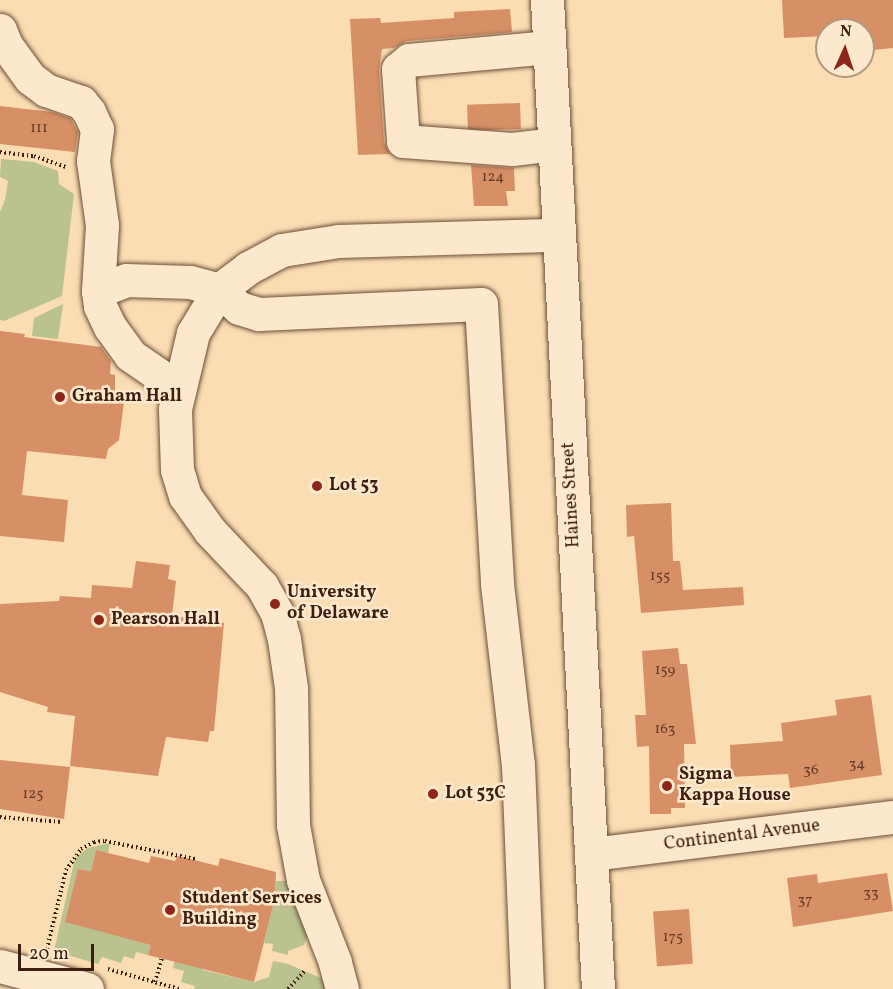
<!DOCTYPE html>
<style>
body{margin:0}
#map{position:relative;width:893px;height:989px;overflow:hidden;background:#faddb2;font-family:Vollkorn,serif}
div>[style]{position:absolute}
.green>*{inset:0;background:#bac28f}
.building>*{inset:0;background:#d78f66;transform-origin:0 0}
.path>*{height:4px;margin-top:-2px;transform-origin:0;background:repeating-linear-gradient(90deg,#3d1f11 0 1.5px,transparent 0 4.5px)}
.roads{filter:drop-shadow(0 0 2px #6c4e39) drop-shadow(0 0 2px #6c4e39)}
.minor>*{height:33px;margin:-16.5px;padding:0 16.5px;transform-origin:16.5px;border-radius:16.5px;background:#fce9cd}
.dots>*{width:16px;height:16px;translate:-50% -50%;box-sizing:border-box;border:3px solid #fce9cd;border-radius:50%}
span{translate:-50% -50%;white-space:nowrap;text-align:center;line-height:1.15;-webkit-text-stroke:5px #fce9cd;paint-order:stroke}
.number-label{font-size:15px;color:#643b26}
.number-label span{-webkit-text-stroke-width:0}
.poi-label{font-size:18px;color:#3d1f11;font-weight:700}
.left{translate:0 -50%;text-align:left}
.street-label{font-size:18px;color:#3d1f11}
.north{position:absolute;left:815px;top:18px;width:60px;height:60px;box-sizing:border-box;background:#fce9cd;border:2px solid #b09882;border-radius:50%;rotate:3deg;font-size:16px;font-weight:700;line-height:24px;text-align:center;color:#3d1f11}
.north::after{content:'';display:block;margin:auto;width:21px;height:27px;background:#8f2418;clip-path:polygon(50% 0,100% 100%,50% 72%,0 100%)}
.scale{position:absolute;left:18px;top:944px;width:76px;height:27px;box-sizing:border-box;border:3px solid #3d1f11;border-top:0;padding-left:8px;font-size:18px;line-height:21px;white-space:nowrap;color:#3d1f11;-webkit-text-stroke:4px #fce9cd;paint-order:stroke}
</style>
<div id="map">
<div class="green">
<div style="clip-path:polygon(1px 159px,34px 162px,58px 171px,59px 184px,74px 194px,62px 296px,4px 321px,0 320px,0 212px,5px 200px,8px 181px,0 177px)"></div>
<div style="clip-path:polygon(63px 304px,58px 339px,32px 336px,34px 318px)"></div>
<div style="clip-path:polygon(110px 843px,108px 853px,96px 850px,91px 871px,78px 869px,151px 945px,148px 955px,136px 952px,134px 959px,124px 956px,121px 963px,102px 957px,98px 964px,54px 951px,75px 858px,88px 848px)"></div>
<div style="clip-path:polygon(276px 881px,289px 881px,308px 934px,304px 945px,288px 951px,288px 955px,272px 951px,273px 944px,264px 943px,275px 898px)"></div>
<div style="clip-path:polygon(177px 950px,205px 958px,203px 970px,254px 982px,269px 977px,273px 961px,288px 964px,321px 978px,330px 989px,194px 989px,195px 986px,181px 982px,184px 971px,173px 968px)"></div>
</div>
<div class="building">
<div style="clip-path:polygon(782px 0,893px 0,893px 48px,863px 51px,863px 30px,827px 30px,827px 36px,784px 38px)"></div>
<div style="clip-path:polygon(510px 9px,512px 32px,407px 41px,394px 48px,382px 49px,379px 70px,384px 142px,390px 154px,358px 155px,350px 19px,380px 18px,381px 23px,454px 18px,454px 12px)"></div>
<div style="left:520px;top:103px;width:26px;height:53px;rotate:88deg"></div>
<div style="clip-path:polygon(0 106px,52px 112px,70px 118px,78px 132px,75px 152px,0 144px)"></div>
<div style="clip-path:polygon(471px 165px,514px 168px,515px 191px,506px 191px,508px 206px,474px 206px)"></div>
<div style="clip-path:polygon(0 331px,25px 334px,24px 337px,101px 347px,111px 361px,110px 374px,115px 375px,115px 393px,124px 402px,119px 440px,108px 449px,106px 459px,27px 451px,22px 495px,68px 500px,64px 542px,0 536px)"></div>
<div style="clip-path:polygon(671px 503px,673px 561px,680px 561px,683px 590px,743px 587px,744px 605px,641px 613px,634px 536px,627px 537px,626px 505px)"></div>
<div style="clip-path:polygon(136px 561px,170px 565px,168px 579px,176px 581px,172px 616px,224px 623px,214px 731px,210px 731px,208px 742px,166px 737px,158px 776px,70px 766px,75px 716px,47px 712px,48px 707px,0 692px,0 604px,59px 601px,60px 596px,91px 598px,92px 585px,132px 588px)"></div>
<div style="clip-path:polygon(678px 648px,680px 664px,687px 664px,696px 744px,684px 744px,685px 808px,671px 808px,671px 814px,650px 814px,649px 746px,637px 747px,635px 715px,646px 715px,642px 651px)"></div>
<div style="clip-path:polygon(871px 695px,882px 775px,790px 788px,788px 774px,731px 777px,730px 745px,783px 741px,781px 723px,837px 715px,835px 700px)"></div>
<div style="clip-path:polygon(0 760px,70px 767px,64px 819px,0 809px)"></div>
<div style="clip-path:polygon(96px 850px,149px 863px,151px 856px,175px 861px,178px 856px,218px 866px,220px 858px,276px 872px,275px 898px,254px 982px,148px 955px,151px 945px,65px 922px,78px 869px,91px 871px)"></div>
<div style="clip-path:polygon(887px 873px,893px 911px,793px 927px,787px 878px,817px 874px,818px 883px)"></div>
<div style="left:689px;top:909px;width:55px;height:36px;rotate:86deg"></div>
</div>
<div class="path">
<div style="left:0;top:152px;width:34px;rotate:7deg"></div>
<div style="left:34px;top:156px;width:34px;rotate:19deg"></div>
<div style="left:0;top:817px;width:62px;rotate:4.6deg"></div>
<div style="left:47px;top:949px;width:81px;rotate:-76.5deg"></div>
<div style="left:66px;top:870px;width:26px;rotate:-54deg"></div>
<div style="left:81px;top:849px;width:15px;rotate:-28deg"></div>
<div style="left:94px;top:842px;width:11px;rotate:-5deg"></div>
<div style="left:105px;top:841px;width:92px;rotate:11.3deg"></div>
<div style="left:108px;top:969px;width:74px;rotate:15.7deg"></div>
<div style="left:155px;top:982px;width:25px;rotate:-74deg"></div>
<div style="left:288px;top:989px;width:26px;rotate:-47deg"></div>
</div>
<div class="roads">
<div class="minor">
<div style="left:547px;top:0;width:990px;rotate:87.05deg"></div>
<div style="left:0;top:30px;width:16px;rotate:68deg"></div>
<div style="left:6px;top:45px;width:41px;rotate:54deg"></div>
<div style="left:30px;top:78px;width:20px;rotate:37deg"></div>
<div style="left:46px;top:90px;width:37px;rotate:19deg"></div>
<div style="left:81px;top:102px;width:13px;rotate:51deg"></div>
<div style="left:89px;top:112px;width:19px;rotate:65deg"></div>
<div style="left:97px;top:129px;width:32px;rotate:97deg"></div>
<div style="left:93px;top:161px;width:65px;rotate:82deg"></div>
<div style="left:102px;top:225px;width:66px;rotate:93.5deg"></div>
<div style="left:98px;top:291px;width:15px;rotate:82deg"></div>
<div style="left:100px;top:306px;width:23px;rotate:65deg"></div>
<div style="left:110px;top:327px;width:34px;rotate:54deg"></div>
<div style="left:130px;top:355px;width:58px;rotate:34.5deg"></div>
<div style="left:549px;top:47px;width:141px;rotate:174.7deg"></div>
<div style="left:409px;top:60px;width:14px;rotate:141deg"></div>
<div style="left:398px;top:69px;width:72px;rotate:86deg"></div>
<div style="left:403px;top:141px;width:109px;rotate:4.2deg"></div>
<div style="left:512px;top:149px;width:42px;rotate:-6.8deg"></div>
<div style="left:98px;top:291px;width:30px;rotate:-21deg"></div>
<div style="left:126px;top:280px;width:64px;rotate:1.8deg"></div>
<div style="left:190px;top:282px;width:30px;rotate:15deg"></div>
<div style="left:219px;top:290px;width:27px;rotate:42deg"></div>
<div style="left:239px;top:308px;width:21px;rotate:17deg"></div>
<div style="left:259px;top:314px;width:222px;rotate:-2.6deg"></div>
<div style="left:481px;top:304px;width:280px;rotate:86.7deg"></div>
<div style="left:497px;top:584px;width:182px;rotate:83.4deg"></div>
<div style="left:518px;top:765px;width:224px;rotate:87.7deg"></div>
<div style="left:591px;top:854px;width:304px;rotate:-7deg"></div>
<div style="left:0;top:966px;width:90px;rotate:14.8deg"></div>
<div style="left:342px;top:989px;width:28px;rotate:-105deg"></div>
<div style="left:335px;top:962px;width:88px;rotate:-111.3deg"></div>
<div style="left:303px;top:880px;width:56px;rotate:-100.3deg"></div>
<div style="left:293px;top:825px;width:137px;rotate:-90.8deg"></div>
<div style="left:291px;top:688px;width:49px;rotate:-98.1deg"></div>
<div style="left:284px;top:639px;width:27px;rotate:-105deg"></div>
<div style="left:277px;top:613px;width:31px;rotate:-119deg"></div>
<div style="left:262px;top:586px;width:76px;rotate:-133.4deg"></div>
<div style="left:210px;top:531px;width:43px;rotate:-125.5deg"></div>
<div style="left:185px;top:496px;width:27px;rotate:-107deg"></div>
<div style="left:177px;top:470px;width:61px;rotate:-91.9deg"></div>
<div style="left:175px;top:409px;width:78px;rotate:-76.7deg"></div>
<div style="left:193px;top:333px;width:50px;rotate:-58.8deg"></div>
<div style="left:219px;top:290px;width:36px;rotate:-37deg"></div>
<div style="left:248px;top:268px;width:38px;rotate:-28deg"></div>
<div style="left:282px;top:250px;width:57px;rotate:-9.1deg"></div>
<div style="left:338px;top:241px;width:220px;rotate:-1.6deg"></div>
</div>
</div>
<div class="dots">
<div style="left:60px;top:397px;background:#8f2418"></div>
<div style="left:317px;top:486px;background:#8f2418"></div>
<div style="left:275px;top:604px;background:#8f2418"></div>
<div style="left:99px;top:620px;background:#8f2418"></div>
<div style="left:667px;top:786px;background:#8f2418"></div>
<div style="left:433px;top:794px;background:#8f2418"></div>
<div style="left:170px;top:910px;background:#8f2418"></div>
</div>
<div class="number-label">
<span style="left:39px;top:129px">111</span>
<span style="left:493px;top:178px">124</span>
<span style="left:660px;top:577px">155</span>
<span style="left:665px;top:671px">159</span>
<span style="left:665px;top:730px">163</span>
<span style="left:857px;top:765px">34</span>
<span style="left:811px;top:771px">36</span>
<span style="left:33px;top:795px">125</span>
<span style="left:871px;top:894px">33</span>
<span style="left:805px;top:901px">37</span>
<span style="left:673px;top:938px">175</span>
</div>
<div class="poi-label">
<span class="left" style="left:72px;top:397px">Graham Hall</span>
<span class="left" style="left:329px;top:486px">Lot 53</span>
<span class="left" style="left:287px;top:604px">University<br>of Delaware</span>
<span class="left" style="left:111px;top:620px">Pearson Hall</span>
<span class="left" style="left:679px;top:786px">Sigma<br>Kappa House</span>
<span class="left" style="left:445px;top:794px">Lot 53C</span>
<span class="left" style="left:182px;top:910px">Student Services<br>Building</span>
</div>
<div class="street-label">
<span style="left:572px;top:495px;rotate:-93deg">Haines Street</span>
<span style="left:742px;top:836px;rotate:-7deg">Continental Avenue</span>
</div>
<div class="north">N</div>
<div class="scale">20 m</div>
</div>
